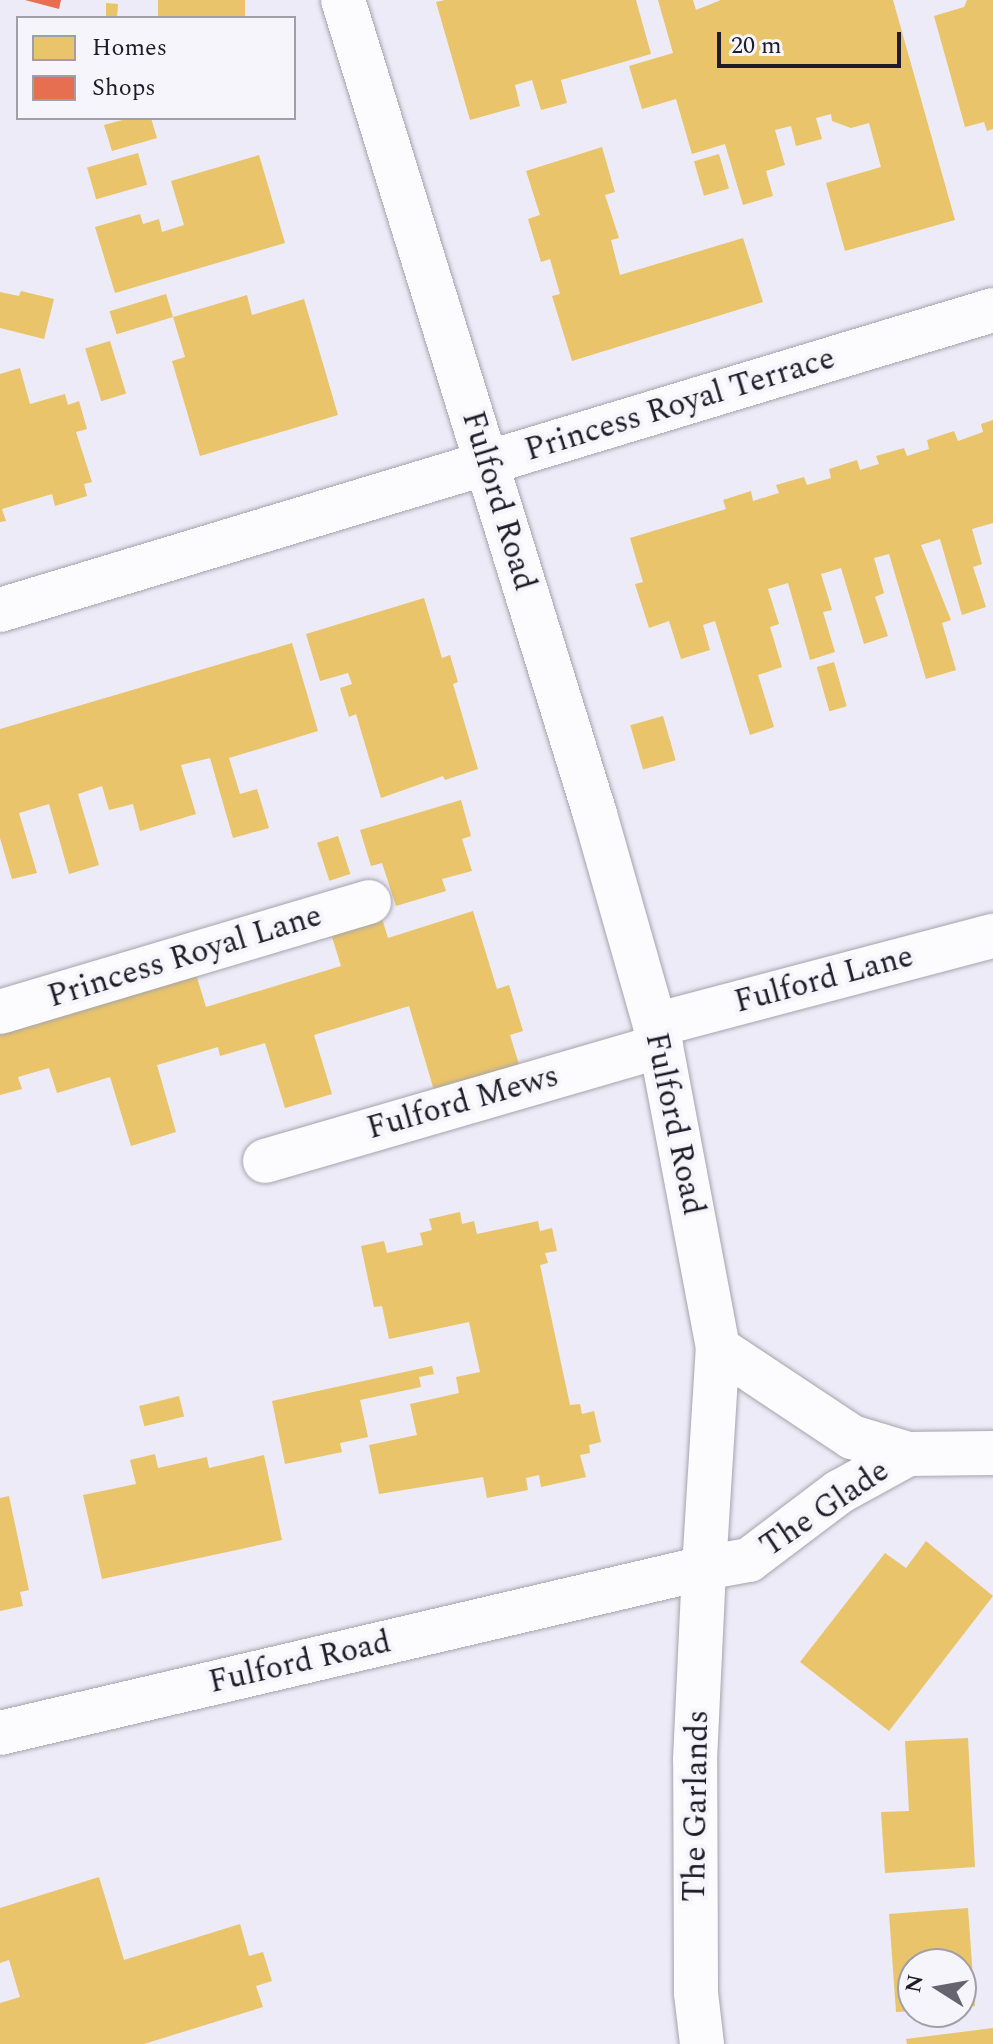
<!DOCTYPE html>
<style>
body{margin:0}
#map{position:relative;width:993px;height:2044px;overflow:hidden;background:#ecebf7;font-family:Spectral,serif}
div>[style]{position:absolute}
.homes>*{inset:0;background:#e9c46a;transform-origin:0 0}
.shops>*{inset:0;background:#e76f51}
.roads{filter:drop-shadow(0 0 2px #a5a4ae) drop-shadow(0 0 2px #a5a4ae)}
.minor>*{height:44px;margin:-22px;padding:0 22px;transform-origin:22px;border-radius:22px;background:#fcfcfe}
span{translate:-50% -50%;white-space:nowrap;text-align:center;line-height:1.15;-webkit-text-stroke:8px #f6f5fb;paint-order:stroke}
.street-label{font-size:32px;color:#1e1c26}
.legend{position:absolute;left:16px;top:16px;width:280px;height:104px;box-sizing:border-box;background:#f6f5fb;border:2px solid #a09ea6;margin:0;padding:10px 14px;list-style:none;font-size:24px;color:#1e1c26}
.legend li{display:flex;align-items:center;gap:16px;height:40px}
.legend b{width:40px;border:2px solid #a09ea6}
.north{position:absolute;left:897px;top:1948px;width:80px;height:80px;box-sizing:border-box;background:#f6f5fb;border:2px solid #a09ea6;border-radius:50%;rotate:281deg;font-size:22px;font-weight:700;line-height:32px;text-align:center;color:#1e1c26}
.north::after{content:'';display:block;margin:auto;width:28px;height:36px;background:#66646f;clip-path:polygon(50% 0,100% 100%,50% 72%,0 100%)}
.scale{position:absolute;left:717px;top:32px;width:184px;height:36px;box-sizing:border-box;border:4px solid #1e1c26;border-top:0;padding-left:10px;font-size:24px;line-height:28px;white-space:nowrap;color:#1e1c26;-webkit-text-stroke:6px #f6f5fb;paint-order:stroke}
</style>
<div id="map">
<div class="homes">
<div style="left:158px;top:0;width:87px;height:19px"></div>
<div style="clip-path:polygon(445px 0,636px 0,651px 54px,561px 80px,567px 103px,541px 110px,532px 80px,515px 85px,520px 106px,470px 120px,436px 2px)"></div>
<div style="clip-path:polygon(658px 0,693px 0,696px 10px,721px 0,893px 0,955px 220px,845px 251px,826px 183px,881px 167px,869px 123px,851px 128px,832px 121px,831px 114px,816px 118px,822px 139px,796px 146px,791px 126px,775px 130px,785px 165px,766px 171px,773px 196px,743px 205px,725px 144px,692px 154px,676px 99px,642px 109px,629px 66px,673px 53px)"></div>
<div style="clip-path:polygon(967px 0,993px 0,993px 129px,987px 131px,984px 122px,965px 127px,934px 16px,964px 7px)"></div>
<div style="clip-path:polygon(106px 3px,118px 4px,117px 18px,106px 18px)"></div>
<div style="clip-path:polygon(130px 118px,151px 118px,157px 138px,112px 151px,104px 125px)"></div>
<div style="clip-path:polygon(602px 147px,615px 192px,605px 195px,619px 238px,611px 240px,620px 275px,743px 238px,763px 302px,572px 361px,552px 296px,560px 294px,550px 259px,541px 262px,528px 219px,540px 215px,526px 171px)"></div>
<div style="left:138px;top:153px;width:33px;height:53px;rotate:74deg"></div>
<div style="left:719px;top:154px;width:36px;height:26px;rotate:74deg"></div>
<div style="clip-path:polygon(259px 155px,285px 243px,115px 293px,95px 227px,140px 214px,143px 224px,159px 219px,162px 232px,184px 225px,171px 181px)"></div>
<div style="clip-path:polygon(21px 291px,54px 299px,44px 339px,0 328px,0 292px,19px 296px)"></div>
<div style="left:166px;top:294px;width:24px;height:59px;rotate:73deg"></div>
<div style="clip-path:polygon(247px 295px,252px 315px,304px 299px,338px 415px,200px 456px,172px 361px,185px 357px,173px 317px)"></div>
<div style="left:110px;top:341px;width:55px;height:26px;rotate:73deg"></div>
<div style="clip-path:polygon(20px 368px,30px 404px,65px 394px,68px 405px,79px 401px,87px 429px,76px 432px,92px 482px,84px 484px,87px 496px,55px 506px,52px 494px,2px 509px,6px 521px,0 522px,0 374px)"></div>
<div style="clip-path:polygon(993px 420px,993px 523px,972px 529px,982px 564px,973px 567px,986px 607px,962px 615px,940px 539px,921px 545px,951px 620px,942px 623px,956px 670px,926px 679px,889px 554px,874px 558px,884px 593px,875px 597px,888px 636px,864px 644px,841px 568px,821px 574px,832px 610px,823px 612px,835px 652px,810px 660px,788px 583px,768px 589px,779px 624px,770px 627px,782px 667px,758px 675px,774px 727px,750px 735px,715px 621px,703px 625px,710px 650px,681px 659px,669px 621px,649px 628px,635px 584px,643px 582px,630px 538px,726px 509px,723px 500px,751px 491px,753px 501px,779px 493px,776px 485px,804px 477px,807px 485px,814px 483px,831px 478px,829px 469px,857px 460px,860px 470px,879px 464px,876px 456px,904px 448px,907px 456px,929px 449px,927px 440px,954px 431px,958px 441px,983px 432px,981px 424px)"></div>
<div style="clip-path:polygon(424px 598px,442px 658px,450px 655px,458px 682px,453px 684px,478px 769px,445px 780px,443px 776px,381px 798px,356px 714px,349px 717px,340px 688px,352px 684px,348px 673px,320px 681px,306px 634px)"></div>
<div style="clip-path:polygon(292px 643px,318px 731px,229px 758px,240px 794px,257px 789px,269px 828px,233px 838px,210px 758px,181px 765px,196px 814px,140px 831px,133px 804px,109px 810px,102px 786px,78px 794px,99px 865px,69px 874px,49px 804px,19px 813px,37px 873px,12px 879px,0 838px,0 729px)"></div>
<div style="left:834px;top:662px;width:46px;height:18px;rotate:74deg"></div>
<div style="left:663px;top:716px;width:46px;height:34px;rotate:74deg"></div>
<div style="clip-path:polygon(461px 800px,471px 836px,462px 839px,472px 871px,442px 879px,446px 891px,396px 906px,382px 863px,371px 866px,360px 830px)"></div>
<div style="left:338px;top:836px;width:40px;height:22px;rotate:72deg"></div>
<div style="clip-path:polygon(473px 911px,497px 989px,509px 985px,523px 1031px,510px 1035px,521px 1071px,436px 1097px,409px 1006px,314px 1035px,332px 1094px,285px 1108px,265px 1043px,220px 1056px,218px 1047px,157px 1065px,176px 1132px,131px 1146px,110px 1077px,57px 1093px,49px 1068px,18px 1077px,22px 1089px,0 1095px,0 1031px,195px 971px,206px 1007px,341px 966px,329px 927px,380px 912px,388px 938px)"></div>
<div style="clip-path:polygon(460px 1212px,462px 1224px,474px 1221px,477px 1234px,538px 1221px,540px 1231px,552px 1228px,557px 1251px,545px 1253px,548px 1263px,540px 1265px,570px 1405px,580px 1404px,582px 1414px,594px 1411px,601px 1442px,589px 1445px,590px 1453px,580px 1455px,586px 1477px,541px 1487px,539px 1475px,526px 1478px,528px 1490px,487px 1498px,483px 1477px,379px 1494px,369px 1445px,417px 1435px,410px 1404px,459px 1393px,456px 1377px,480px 1372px,469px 1322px,389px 1339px,382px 1306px,374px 1307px,361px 1246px,384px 1241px,387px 1253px,423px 1245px,420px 1233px,432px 1230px,429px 1219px)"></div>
<div style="clip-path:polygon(432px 1366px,434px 1374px,419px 1377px,421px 1387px,360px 1400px,368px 1437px,340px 1443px,342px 1452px,285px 1464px,272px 1401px)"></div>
<div style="left:179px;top:1396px;width:21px;height:41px;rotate:76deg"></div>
<div style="clip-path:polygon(155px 1454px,158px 1468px,207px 1457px,209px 1468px,264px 1455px,282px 1540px,102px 1579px,83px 1495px,136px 1484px,130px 1460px)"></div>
<div style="clip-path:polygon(9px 1496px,29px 1590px,20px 1592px,23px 1606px,0 1611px,0 1498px)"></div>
<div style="clip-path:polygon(926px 1541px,993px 1596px,889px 1731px,800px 1662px,885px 1553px,906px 1568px)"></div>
<div style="clip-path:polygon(968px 1738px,975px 1867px,885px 1873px,881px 1812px,909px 1811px,905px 1741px)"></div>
<div style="clip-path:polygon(99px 1877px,124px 1960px,240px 1924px,249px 1956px,263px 1952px,272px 1981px,256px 1986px,263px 2007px,144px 2044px,0 2044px,0 2003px,20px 1997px,9px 1960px,0 1963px,0 1908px)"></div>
<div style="clip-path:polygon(968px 1908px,975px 2006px,961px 2007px,961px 1964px,913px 1964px,913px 2011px,896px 2012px,889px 1914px)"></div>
<div style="clip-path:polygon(993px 2028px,993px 2044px,907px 2044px,906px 2039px)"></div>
</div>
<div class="shops">
<div style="clip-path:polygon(25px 0,61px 0,59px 9px)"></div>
</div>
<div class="roads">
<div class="minor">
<div style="left:0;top:610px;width:1037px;rotate:-16.81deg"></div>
<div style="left:0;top:1012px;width:385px;rotate:-16.6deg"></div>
<div style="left:655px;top:1025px;width:350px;rotate:-14.8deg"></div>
<div style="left:265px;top:1161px;width:412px;rotate:-16.2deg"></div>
<div style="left:718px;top:1348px;width:161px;rotate:33.6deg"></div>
<div style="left:852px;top:1437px;width:59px;rotate:16.9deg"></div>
<div style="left:0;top:1733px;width:723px;rotate:-13.19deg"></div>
<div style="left:704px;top:1568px;width:220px;rotate:-86.4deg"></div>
<div style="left:718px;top:1348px;width:307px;rotate:-100.7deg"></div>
<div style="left:661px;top:1046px;width:241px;rotate:-105.9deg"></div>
<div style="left:595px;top:814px;width:852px;rotate:-107.2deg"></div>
<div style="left:702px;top:2044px;width:51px;rotate:-96.7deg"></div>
<div style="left:696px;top:1993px;width:233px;rotate:-90.2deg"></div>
<div style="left:695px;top:1760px;width:192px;rotate:-87.3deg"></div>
<div style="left:704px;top:1568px;width:46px;rotate:-10.1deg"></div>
<div style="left:749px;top:1560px;width:113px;rotate:-37.1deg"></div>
<div style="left:839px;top:1492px;width:79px;rotate:-28.8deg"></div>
<div style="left:908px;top:1454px;width:85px;rotate:-0.7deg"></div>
</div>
</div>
<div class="street-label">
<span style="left:680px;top:405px;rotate:-17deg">Princess Royal Terrace</span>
<span style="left:498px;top:501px;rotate:73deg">Fulford Road</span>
<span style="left:185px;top:957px;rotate:-17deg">Princess Royal Lane</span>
<span style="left:824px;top:980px;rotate:-15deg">Fulford Lane</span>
<span style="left:463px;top:1103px;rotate:-16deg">Fulford Mews</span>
<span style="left:674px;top:1124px;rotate:78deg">Fulford Road</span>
<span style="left:825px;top:1509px;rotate:-34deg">The Glade</span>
<span style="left:300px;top:1663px;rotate:-13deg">Fulford Road</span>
<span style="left:697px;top:1806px;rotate:-89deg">The Garlands</span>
</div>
<ul class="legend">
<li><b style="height:22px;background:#e9c46a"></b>Homes</li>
<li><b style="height:22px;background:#e76f51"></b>Shops</li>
</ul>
<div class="north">N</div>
<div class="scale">20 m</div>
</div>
